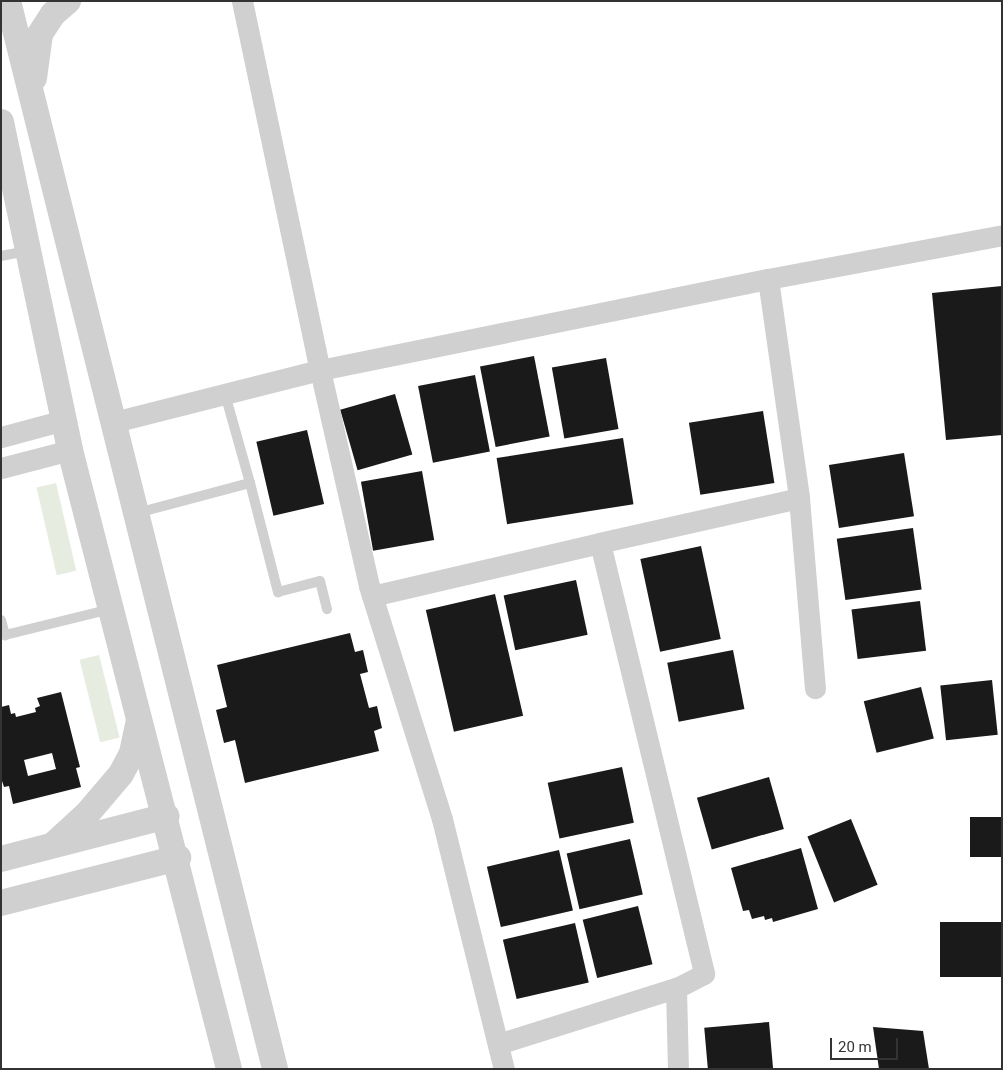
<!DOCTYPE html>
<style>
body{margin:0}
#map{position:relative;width:1003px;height:1070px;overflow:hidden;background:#fff;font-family:Roboto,sans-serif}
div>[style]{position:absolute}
.green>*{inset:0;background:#e6ecdf;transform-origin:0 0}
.building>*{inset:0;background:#1a1a1a;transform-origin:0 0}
.service>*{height:10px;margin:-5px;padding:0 5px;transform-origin:5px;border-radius:5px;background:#d0d0d0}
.minor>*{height:21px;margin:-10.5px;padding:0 10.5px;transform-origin:10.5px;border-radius:10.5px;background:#d0d0d0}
.tertiary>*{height:26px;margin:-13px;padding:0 13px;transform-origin:13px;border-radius:13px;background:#d0d0d0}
span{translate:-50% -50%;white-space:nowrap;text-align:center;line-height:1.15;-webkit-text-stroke:5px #fff;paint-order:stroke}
.frame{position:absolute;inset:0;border:2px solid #333;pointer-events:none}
.scale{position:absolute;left:830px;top:1038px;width:68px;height:22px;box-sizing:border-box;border:2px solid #333;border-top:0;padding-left:6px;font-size:15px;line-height:18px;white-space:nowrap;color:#333;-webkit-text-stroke:4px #fff;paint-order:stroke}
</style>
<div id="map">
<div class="green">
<div style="left:56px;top:483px;width:90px;height:20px;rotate:77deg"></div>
<div style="left:99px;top:655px;width:85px;height:20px;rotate:76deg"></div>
</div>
<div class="building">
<div style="clip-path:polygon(1002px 286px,1002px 435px,946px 440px,932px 293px)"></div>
<div style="left:534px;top:356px;width:82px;height:55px;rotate:79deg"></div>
<div style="left:606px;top:358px;width:72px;height:55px;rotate:80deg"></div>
<div style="left:475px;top:375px;width:78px;height:58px;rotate:79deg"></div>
<div style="left:395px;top:394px;width:63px;height:57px;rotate:74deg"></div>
<div style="left:763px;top:411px;width:73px;height:75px;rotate:81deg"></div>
<div style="left:307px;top:430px;width:76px;height:52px;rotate:77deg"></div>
<div style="left:623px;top:438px;width:67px;height:128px;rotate:81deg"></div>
<div style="left:904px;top:453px;width:64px;height:76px;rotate:81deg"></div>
<div style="left:422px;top:471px;width:70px;height:62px;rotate:80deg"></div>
<div style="left:913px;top:528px;width:62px;height:77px;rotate:82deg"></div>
<div style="left:701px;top:546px;width:95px;height:62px;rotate:78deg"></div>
<div style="left:576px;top:580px;width:56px;height:74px;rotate:78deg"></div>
<div style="left:495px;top:594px;width:125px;height:71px;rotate:77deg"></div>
<div style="left:920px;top:601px;width:50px;height:69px;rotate:83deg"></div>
<div style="clip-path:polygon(350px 633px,355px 652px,363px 650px,368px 672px,360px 674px,369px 708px,377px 706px,382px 728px,374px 731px,379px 751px,245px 783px,235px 740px,224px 743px,216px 710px,227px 707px,217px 665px)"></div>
<div style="left:733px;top:650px;width:60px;height:67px;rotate:79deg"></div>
<div style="left:992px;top:680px;width:55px;height:52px;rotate:84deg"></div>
<div style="left:921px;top:687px;width:53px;height:59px;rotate:76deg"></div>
<div style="clip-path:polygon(evenodd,61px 692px,80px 767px,76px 768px,81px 787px,13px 804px,9px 786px,4px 787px,1px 778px,1px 707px,9px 705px,11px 714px,15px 713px,16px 717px,36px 712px,35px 708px,40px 706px,37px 698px,61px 692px,52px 753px,56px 769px,28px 776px,24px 760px,52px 753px)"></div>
<div style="left:622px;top:767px;width:57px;height:76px;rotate:78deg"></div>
<div style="left:769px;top:777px;width:54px;height:75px;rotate:74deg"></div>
<div style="left:1002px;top:817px;width:40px;height:32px;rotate:90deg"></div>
<div style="left:851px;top:819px;width:71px;height:47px;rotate:68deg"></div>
<div style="left:630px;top:839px;width:57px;height:65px;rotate:77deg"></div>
<div style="clip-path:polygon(801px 848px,818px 909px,773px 922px,772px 918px,765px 920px,764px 916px,752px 919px,749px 910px,743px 911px,731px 868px)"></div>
<div style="left:559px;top:850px;width:62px;height:74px;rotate:77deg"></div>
<div style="left:638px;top:906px;width:60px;height:57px;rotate:76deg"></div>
<div style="left:1002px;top:922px;width:55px;height:62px;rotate:90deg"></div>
<div style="left:575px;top:923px;width:61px;height:74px;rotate:77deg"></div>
<div style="left:769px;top:1022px;width:47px;height:65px;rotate:85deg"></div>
<div style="clip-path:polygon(873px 1027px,923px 1031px,929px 1069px,879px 1069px)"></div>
</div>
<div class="service">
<div style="left:1px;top:256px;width:26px;rotate:-11deg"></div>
<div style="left:250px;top:483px;width:113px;rotate:75.6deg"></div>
<div style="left:278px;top:592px;width:43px;rotate:-14.7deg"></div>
<div style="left:320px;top:581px;width:29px;rotate:76deg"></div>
<div style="left:137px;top:513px;width:117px;rotate:-14.9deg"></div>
<div style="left:250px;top:483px;width:92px;rotate:-105.7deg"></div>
<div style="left:1px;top:620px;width:16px;rotate:75deg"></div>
<div style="left:5px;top:635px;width:109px;rotate:-13.8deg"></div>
</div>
<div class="minor">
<div style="left:242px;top:1px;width:377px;rotate:78.1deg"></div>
<div style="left:320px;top:370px;width:221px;rotate:77.2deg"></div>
<div style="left:369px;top:586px;width:244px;rotate:72.6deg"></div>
<div style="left:442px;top:819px;width:258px;rotate:76.1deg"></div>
<div style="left:768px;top:279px;width:238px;rotate:-10.6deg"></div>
<div style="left:114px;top:422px;width:212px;rotate:-14.2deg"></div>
<div style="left:320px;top:370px;width:457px;rotate:-11.5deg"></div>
<div style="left:768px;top:279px;width:221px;rotate:81.9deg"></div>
<div style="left:799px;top:498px;width:204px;rotate:167.3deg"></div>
<div style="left:1px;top:437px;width:65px;rotate:-15.1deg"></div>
<div style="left:1px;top:468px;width:71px;rotate:-14.6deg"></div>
<div style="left:799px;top:498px;width:191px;rotate:85.2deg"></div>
<div style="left:372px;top:596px;width:234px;rotate:-13.1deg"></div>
<div style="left:600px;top:543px;width:443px;rotate:76.4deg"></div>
<div style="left:704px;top:974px;width:31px;rotate:153deg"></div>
<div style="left:498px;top:1044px;width:187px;rotate:-17.5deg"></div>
<div style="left:676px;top:988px;width:81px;rotate:88.6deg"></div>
</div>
<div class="tertiary">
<div style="left:8px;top:1px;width:1101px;rotate:75.96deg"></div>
<div style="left:34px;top:78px;width:44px;rotate:-82.2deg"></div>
<div style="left:40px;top:34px;width:24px;rotate:-57deg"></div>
<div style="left:53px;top:14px;width:20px;rotate:-41deg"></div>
<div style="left:1px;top:122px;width:335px;rotate:78.1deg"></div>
<div style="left:70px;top:450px;width:639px;rotate:75.59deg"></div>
<div style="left:54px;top:844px;width:45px;rotate:-42.3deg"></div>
<div style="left:87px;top:814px;width:52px;rotate:-49.6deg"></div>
<div style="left:121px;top:774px;width:24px;rotate:-62deg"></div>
<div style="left:132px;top:753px;width:33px;rotate:-78deg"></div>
<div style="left:1px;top:859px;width:171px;rotate:-14.5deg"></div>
<div style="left:1px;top:903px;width:183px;rotate:-14.3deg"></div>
</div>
<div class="frame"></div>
<div class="scale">20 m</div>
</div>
